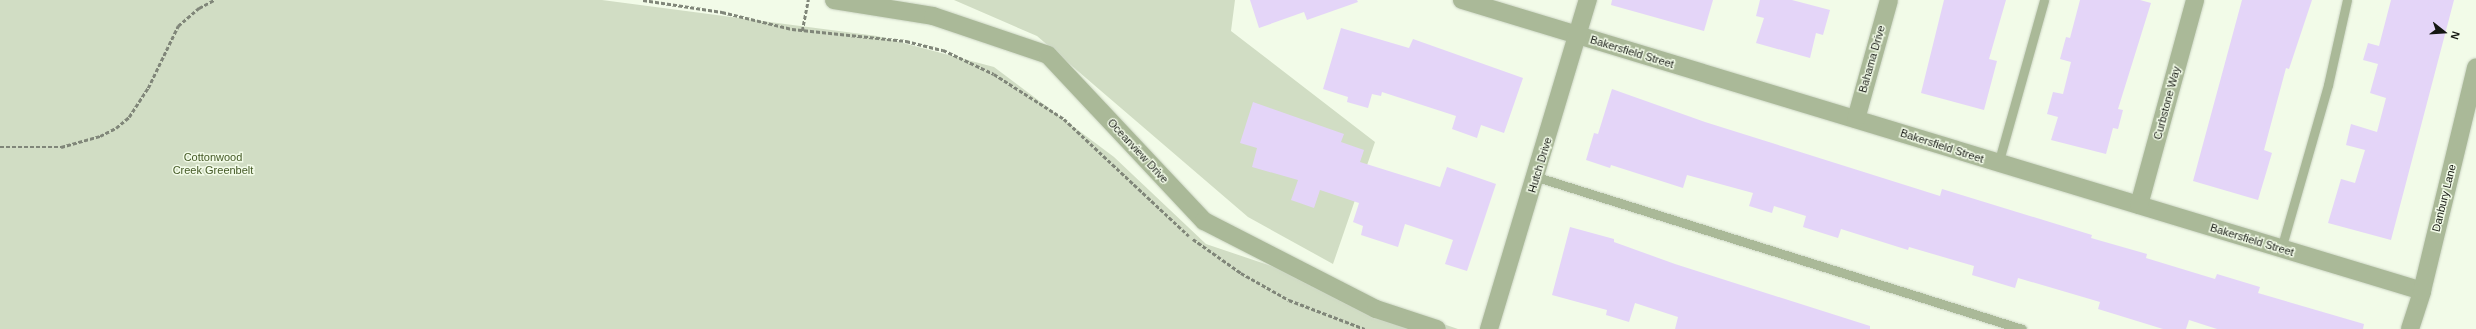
<!DOCTYPE html>
<style>
body{margin:0}
#map{position:relative;width:2476px;height:329px;overflow:hidden;background:#f2fbe8;font-family:Helvetica,sans-serif}
div>[style]{position:absolute}
.green>*{inset:0;background:#d1ddc4}
.building>*{inset:0;background:#e4d5f8}
.path>*{height:2.5px;margin-top:-1.25px;transform-origin:0;background:repeating-linear-gradient(90deg,#808679 0 4px,transparent 0 6px)}
.roads{filter:drop-shadow(0 0 1px #ced7c6) drop-shadow(0 0 1px #ced7c6)}
.lane>*{height:9px;margin:-4.5px;padding:0 4.5px;transform-origin:4.5px;border-radius:4.5px;background:#aab998}
.street>*{height:18px;margin:-9px;padding:0 9px;transform-origin:9px;border-radius:9px;background:#aab998}
span{translate:-50% -50%;white-space:nowrap;text-align:center;line-height:1.15;-webkit-text-stroke:3px #f2fbe8;paint-order:stroke}
.street-label{font-size:11px;color:#141711}
.park-label{font-size:11px;color:#455a27}
.north{position:absolute;left:2424px;top:12px;width:40px;height:40px;-webkit-text-stroke:3px #f2fbe8;paint-order:stroke;rotate:107deg;font-size:11px;font-weight:700;line-height:16px;text-align:center;color:#141711}
.north::after{content:'';display:block;margin:auto;width:14px;height:18px;background:#141711;clip-path:polygon(50% 0,100% 100%,50% 72%,0 100%)}
</style>
<div id="map">
<div class="green">
<div style="clip-path:polygon(0 0,602px 0,877px 36px,994px 67px,1114px 157px,1206px 244px,1458px 329px,0 329px)"></div>
<div style="clip-path:polygon(954px 0,1235px 0,1231px 31px,1375px 142px,1333px 264px,1248px 217px,1037px 36px)"></div>
</div>
<div class="building">
<div style="clip-path:polygon(1250px 0,1357px 0,1358px 2px,1307px 20px,1304px 12px,1259px 28px)"></div>
<div style="clip-path:polygon(1612px 0,1713px 0,1704px 31px,1611px 5px)"></div>
<div style="clip-path:polygon(1760px 0,1792px 0,1830px 10px,1823px 35px,1816px 33px,1810px 58px,1756px 43px,1764px 18px,1756px 16px)"></div>
<div style="clip-path:polygon(1944px 0,2006px 0,1989px 59px,1997px 61px,1984px 110px,1921px 93px)"></div>
<div style="clip-path:polygon(2080px 0,2140px 0,2151px 3px,2118px 109px,2123px 110px,2118px 129px,2113px 128px,2106px 154px,2051px 140px,2058px 117px,2047px 114px,2053px 92px,2063px 94px,2071px 62px,2060px 59px,2066px 37px,2070px 38px)"></div>
<div style="clip-path:polygon(2242px 0,2312px 0,2289px 69px,2286px 68px,2264px 150px,2272px 153px,2258px 200px,2193px 181px)"></div>
<div style="clip-path:polygon(2391px 0,2454px 0,2391px 240px,2328px 223px,2341px 179px,2355px 183px,2365px 150px,2346px 145px,2351px 124px,2377px 132px,2386px 98px,2370px 93px,2378px 64px,2363px 60px,2368px 43px,2379px 46px)"></div>
<div style="clip-path:polygon(1341px 28px,1409px 48px,1413px 39px,1523px 78px,1504px 133px,1481px 125px,1477px 138px,1452px 129px,1456px 116px,1382px 92px,1381px 96px,1372px 94px,1368px 108px,1347px 102px,1348px 97px,1323px 89px)"></div>
<div style="clip-path:polygon(1612px 89px,1705px 122px,1940px 196px,1942px 189px,2092px 235px,2091px 238px,2147px 254px,2146px 258px,2215px 279px,2217px 274px,2260px 287px,2258px 293px,2364px 324px,2363px 329px,2217px 329px,2189px 320px,2186px 329px,2163px 329px,2098px 309px,2100px 302px,2018px 278px,2015px 288px,1972px 275px,1974px 266px,1909px 247px,1908px 250px,1841px 229px,1838px 238px,1803px 227px,1806px 216px,1774px 206px,1772px 213px,1749px 206px,1753px 193px,1687px 175px,1683px 188px,1611px 165px,1610px 168px,1586px 160px,1594px 133px,1598px 134px)"></div>
<div style="clip-path:polygon(1253px 102px,1344px 134px,1341px 142px,1364px 150px,1360px 162px,1440px 187px,1447px 167px,1496px 184px,1467px 271px,1445px 264px,1453px 240px,1405px 224px,1398px 247px,1361px 235px,1363px 226px,1353px 222px,1359px 203px,1320px 190px,1314px 208px,1291px 200px,1298px 180px,1252px 167px,1257px 148px,1240px 143px)"></div>
<div style="clip-path:polygon(1570px 227px,1614px 239px,1614px 242px,1675px 264px,1870px 326px,1870px 329px,1675px 329px,1678px 317px,1635px 303px,1629px 322px,1606px 315px,1607px 310px,1552px 295px)"></div>
</div>
<div class="path">
<div style="left:643px;top:0;width:80px;rotate:8.6deg"></div>
<div style="left:722px;top:12px;width:72px;rotate:13.7deg"></div>
<div style="left:792px;top:29px;width:115px;rotate:6deg"></div>
<div style="left:906px;top:41px;width:38px;rotate:14deg"></div>
<div style="left:943px;top:50px;width:56px;rotate:25.2deg"></div>
<div style="left:994px;top:74px;width:83px;rotate:32.7deg"></div>
<div style="left:1064px;top:119px;width:171px;rotate:43.1deg"></div>
<div style="left:802px;top:31px;width:32px;rotate:-79deg"></div>
<div style="left:0;top:147px;width:61px"></div>
<div style="left:61px;top:147px;width:41px;rotate:-15.8deg"></div>
<div style="left:100px;top:136px;width:18px;rotate:-27deg"></div>
<div style="left:116px;top:128px;width:17px;rotate:-40deg"></div>
<div style="left:129px;top:117px;width:35px;rotate:-57deg"></div>
<div style="left:148px;top:88px;width:69px;rotate:-64.2deg"></div>
<div style="left:178px;top:26px;width:28px;rotate:-41deg"></div>
<div style="left:199px;top:8px;width:17px;rotate:-28deg"></div>
<div style="left:1193px;top:239px;width:59px;rotate:35.3deg"></div>
<div style="left:1241px;top:273px;width:55px;rotate:29.4deg"></div>
<div style="left:1289px;top:300px;width:81px;rotate:20.9deg"></div>
</div>
<div class="roads">
<div class="lane">
<div style="left:1998px;top:164px;width:170px;rotate:-74.3deg"></div>
<div style="left:1537px;top:177px;width:508px;rotate:17.4deg"></div>
<div style="left:2281px;top:249px;width:171px;rotate:-74deg"></div>
<div style="left:2328px;top:85px;width:87px;rotate:-77.4deg"></div>
</div>
<div class="street">
<div style="left:834px;top:0;width:100px;rotate:9.2deg"></div>
<div style="left:933px;top:16px;width:121px;rotate:18.7deg"></div>
<div style="left:1048px;top:55px;width:228px;rotate:46.8deg"></div>
<div style="left:1204px;top:221px;width:193px;rotate:27.1deg"></div>
<div style="left:1376px;top:309px;width:64px;rotate:18.2deg"></div>
<div style="left:1462px;top:0;width:1003px;rotate:16.86deg"></div>
<div style="left:1856px;top:119px;width:123px;rotate:-74.5deg"></div>
<div style="left:2139px;top:205px;width:213px;rotate:-74.7deg"></div>
<div style="left:1489px;top:329px;width:344px;rotate:-73.3deg"></div>
<div style="left:2410px;top:329px;width:40px;rotate:-72deg"></div>
<div style="left:2422px;top:291px;width:230px;rotate:-76.4deg"></div>
</div>
</div>
<div class="street-label">
<span style="left:1632px;top:52px;rotate:17deg">Bakersfield Street</span>
<span style="left:1872px;top:59px;rotate:-74deg">Bahama Drive</span>
<span style="left:2167px;top:103px;rotate:-75deg">Curbstone Way</span>
<span style="left:1942px;top:146px;rotate:18deg">Bakersfield Street</span>
<span style="left:1138px;top:151px;rotate:47deg">Oceanview Drive</span>
<span style="left:1540px;top:165px;rotate:-73deg">Hutch Drive</span>
<span style="left:2444px;top:198px;rotate:-76deg">Danbury Lane</span>
<span style="left:2252px;top:240px;rotate:17deg">Bakersfield Street</span>
</div>
<div class="park-label">
<span style="left:213px;top:164px">Cottonwood<br>Creek Greenbelt</span>
</div>
<div class="north">N</div>
</div>
